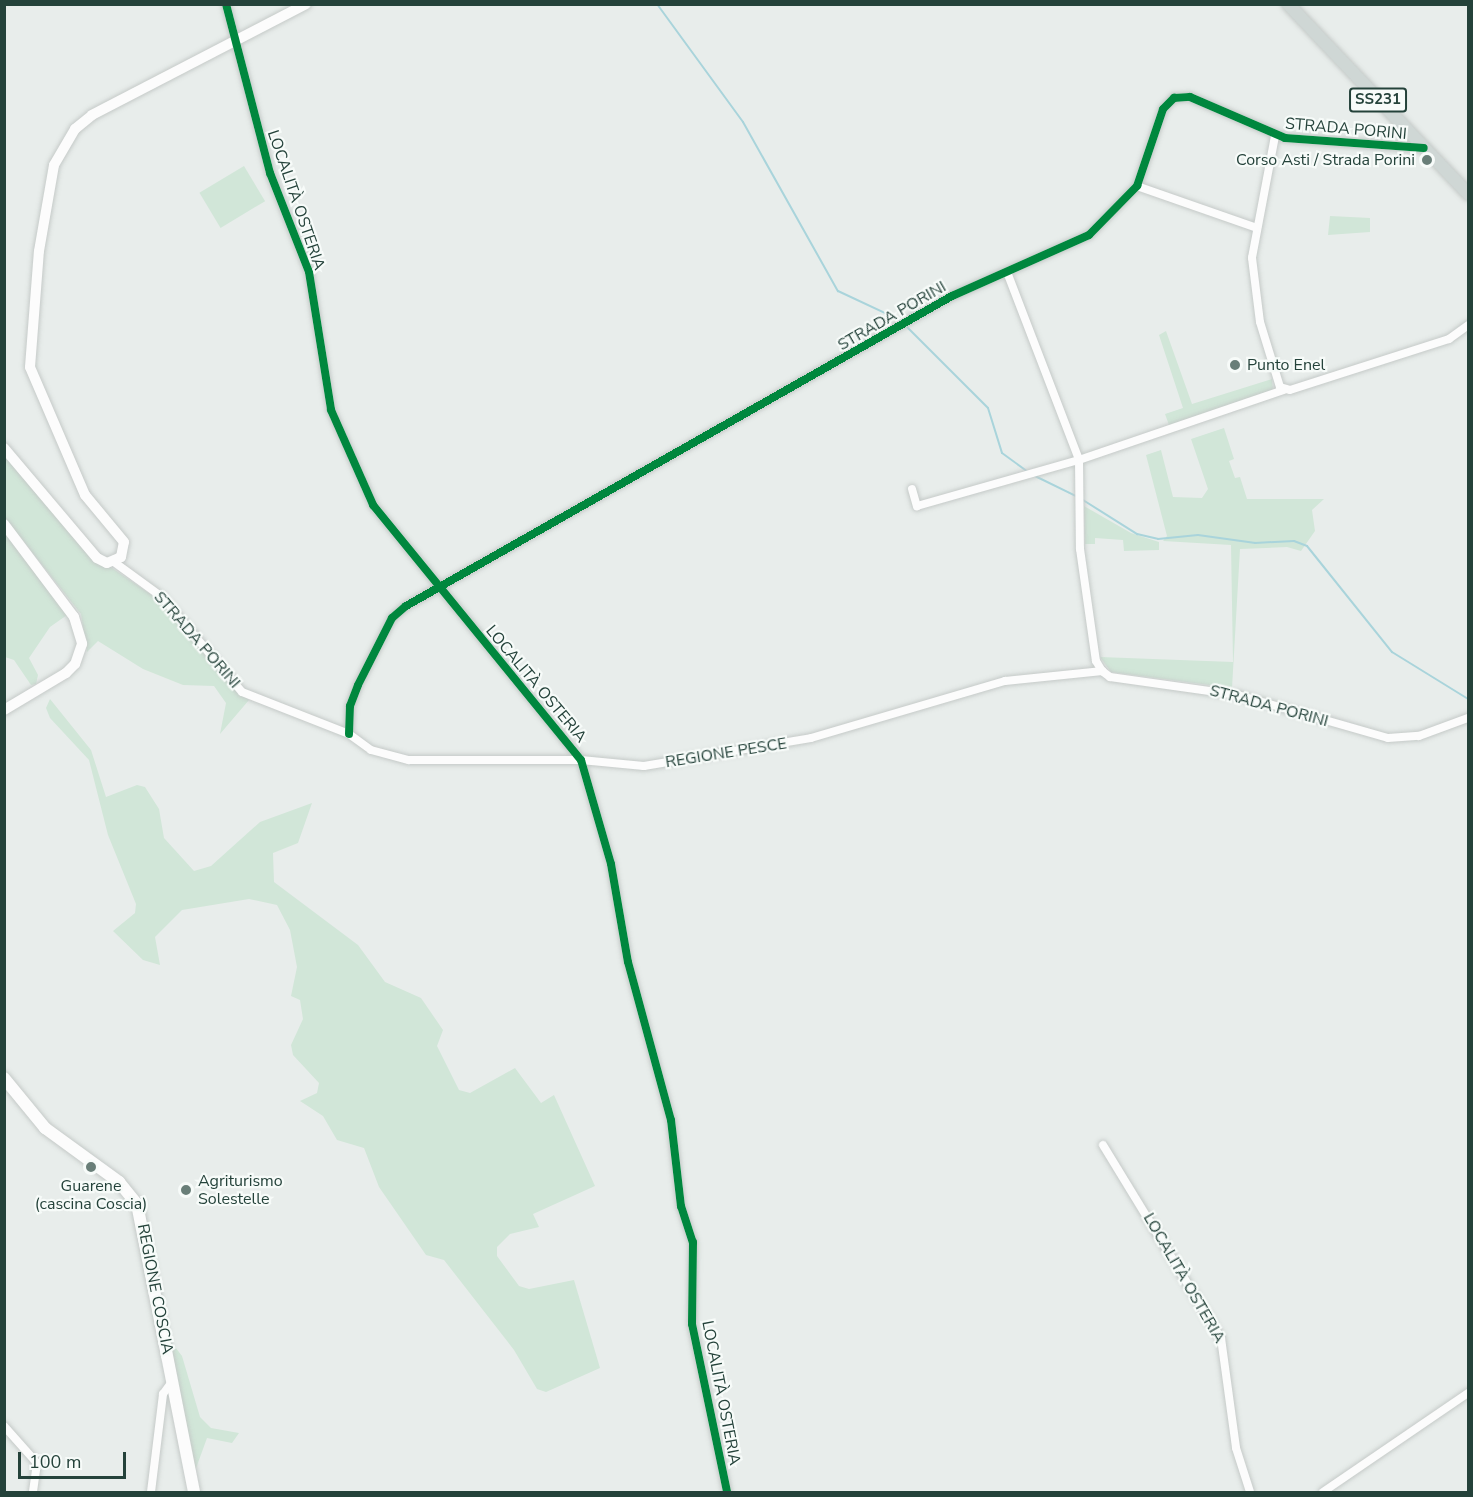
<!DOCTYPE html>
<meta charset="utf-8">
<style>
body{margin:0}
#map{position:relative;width:1473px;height:1497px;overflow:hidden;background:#e8edeb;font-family:"Nunito Sans",sans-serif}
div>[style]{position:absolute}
.green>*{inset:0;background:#d1e6d8;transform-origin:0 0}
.stream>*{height:2px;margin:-1px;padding:0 1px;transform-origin:1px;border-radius:1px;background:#a9d4db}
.roads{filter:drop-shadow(0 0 2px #c5cac8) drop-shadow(0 0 2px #c5cac8)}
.minor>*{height:8px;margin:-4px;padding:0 4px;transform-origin:4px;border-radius:4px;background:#fcfcfc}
.tertiary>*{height:10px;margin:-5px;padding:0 5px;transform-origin:5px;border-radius:5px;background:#fcfcfc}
.secondary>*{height:12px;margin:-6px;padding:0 6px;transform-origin:6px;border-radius:6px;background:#fcfcfc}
.primary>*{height:12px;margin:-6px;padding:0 6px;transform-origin:6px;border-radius:6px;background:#cfd7d5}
.cycleway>*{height:8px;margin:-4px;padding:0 4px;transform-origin:4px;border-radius:4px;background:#00873e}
.dots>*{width:16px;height:16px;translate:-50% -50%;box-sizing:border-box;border:3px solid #f7fbf9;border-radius:50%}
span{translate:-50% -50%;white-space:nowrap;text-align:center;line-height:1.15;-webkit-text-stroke:4.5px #f7fbf9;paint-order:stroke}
.shield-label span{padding:2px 4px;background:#f7fbf9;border:2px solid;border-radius:4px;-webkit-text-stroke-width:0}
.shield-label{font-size:15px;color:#24423a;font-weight:700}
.street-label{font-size:16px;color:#24423a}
.poi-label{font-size:16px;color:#24423a}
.right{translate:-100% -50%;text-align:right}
.left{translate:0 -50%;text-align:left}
.frame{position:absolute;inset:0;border:6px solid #24423a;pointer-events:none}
.scale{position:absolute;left:18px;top:1452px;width:108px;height:27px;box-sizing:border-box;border:3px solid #24423a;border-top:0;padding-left:8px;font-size:18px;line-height:21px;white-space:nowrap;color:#24423a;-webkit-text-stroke:4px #f7fbf9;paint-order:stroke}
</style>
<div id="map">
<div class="green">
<div style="left:244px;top:166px;width:41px;height:52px;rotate:59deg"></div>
<div style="clip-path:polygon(1330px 216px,1370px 218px,1370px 232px,1328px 235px)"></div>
<div style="clip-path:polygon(1166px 331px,1192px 404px,1272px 379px,1273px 390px,1169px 425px,1165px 414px,1183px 408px,1159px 335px)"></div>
<div style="clip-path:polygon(1224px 428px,1234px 459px,1229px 461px,1235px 478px,1240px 477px,1247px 499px,1324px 499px,1312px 510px,1315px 531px,1301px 551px,1287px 547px,1240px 549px,1232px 688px,1111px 672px,1100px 657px,1233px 662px,1231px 545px,1163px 541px,1167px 536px,1146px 455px,1161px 450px,1173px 497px,1202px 498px,1208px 489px,1191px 439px)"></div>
<div style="clip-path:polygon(4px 455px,109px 566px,162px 602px,223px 678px,249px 700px,220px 734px,226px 703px,214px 686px,183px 685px,143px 669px,98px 641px,87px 652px,81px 614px,5px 518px)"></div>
<div style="clip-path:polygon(1084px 506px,1131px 533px,1159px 542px,1159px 550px,1124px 551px,1123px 540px,1095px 538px,1095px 544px,1085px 544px)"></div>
<div style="clip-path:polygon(4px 532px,67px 615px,50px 627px,29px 658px,38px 675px,36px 684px,31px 685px,14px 660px,5px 657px)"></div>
<div style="clip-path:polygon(50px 699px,91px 750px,106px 797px,137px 785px,145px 787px,159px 809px,164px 838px,194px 871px,211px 866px,260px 822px,312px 803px,298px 843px,273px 853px,274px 882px,358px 945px,385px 982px,421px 998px,443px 1030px,437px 1046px,459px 1090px,470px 1093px,515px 1068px,541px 1103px,554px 1095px,595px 1186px,533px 1214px,539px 1227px,510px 1234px,497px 1247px,497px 1256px,519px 1286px,529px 1289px,574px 1280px,600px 1368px,546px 1392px,537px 1389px,514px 1350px,444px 1260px,426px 1255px,379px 1187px,364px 1148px,337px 1140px,323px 1116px,300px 1101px,317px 1093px,319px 1083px,293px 1055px,291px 1045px,303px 1019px,300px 1000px,291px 996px,297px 967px,290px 930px,277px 905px,249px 899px,182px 910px,155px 937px,160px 965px,143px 960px,113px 931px,135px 913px,136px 904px,108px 835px,89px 760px,50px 718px,46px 708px)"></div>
<div style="clip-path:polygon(169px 1339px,182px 1356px,200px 1417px,211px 1428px,239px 1433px,232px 1443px,207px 1438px,195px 1471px)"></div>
</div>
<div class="stream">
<div style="left:657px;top:4px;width:146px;rotate:53.9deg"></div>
<div style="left:743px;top:122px;width:194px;rotate:60.7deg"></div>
<div style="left:838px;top:291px;width:71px;rotate:25.1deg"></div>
<div style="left:906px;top:326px;width:116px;rotate:45deg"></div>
<div style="left:988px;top:408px;width:47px;rotate:72.7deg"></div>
<div style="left:1002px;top:453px;width:31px;rotate:36deg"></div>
<div style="left:1035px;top:476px;width:48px;rotate:26deg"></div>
<div style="left:1083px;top:500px;width:64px;rotate:32.2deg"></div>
<div style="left:1137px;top:534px;width:22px;rotate:13deg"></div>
<div style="left:1158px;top:539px;width:40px;rotate:-5.7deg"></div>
<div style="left:1198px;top:535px;width:58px;rotate:8deg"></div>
<div style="left:1255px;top:543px;width:39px;rotate:-3deg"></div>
<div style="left:1294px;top:541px;width:14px;rotate:21deg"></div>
<div style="left:1307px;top:546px;width:136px;rotate:51.3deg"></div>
<div style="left:1392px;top:652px;width:89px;rotate:31.7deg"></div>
</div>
<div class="roads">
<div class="minor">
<div style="left:226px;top:4px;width:175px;rotate:75.4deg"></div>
<div style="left:270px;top:173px;width:106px;rotate:68.5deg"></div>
<div style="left:309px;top:272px;width:140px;rotate:80.9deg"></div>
<div style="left:331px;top:410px;width:104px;rotate:66.1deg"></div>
<div style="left:373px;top:505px;width:329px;rotate:50.8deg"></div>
<div style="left:581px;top:760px;width:108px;rotate:73.9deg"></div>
<div style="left:611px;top:864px;width:99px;rotate:80.2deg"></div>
<div style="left:628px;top:962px;width:164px;rotate:74.8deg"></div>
<div style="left:671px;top:1120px;width:87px;rotate:83.4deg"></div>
<div style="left:681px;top:1206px;width:38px;rotate:72deg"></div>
<div style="left:693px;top:1242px;width:82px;rotate:90.7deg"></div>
<div style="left:692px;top:1324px;width:172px;rotate:78.2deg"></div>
<div style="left:1275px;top:136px;width:124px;rotate:100.7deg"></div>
<div style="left:1252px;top:258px;width:64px;rotate:82.9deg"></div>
<div style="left:1260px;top:322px;width:68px;rotate:72.9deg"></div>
<div style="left:1280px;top:387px;width:10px;rotate:17deg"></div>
<div style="left:1290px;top:390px;width:167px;rotate:-17.8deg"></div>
<div style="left:1449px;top:339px;width:24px;rotate:-36deg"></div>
<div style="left:1137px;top:186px;width:127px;rotate:19.3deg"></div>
<div style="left:1007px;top:272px;width:201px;rotate:69deg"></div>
<div style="left:1079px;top:460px;width:89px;rotate:89.4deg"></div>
<div style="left:1080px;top:549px;width:113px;rotate:81.9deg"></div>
<div style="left:1096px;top:661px;width:12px;rotate:59deg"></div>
<div style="left:1102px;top:671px;width:10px;rotate:37deg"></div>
<div style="left:1110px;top:677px;width:129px;rotate:8deg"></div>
<div style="left:1238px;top:695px;width:156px;rotate:16deg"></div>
<div style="left:1388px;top:738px;width:31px;rotate:-4deg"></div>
<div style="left:1419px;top:736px;width:52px;rotate:-20.2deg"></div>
<div style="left:912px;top:489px;width:18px;rotate:74deg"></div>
<div style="left:917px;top:506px;width:168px;rotate:-15.9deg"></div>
<div style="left:1079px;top:460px;width:217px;rotate:-18.9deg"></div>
<div style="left:114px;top:562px;width:59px;rotate:36.1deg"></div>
<div style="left:162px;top:597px;width:124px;rotate:49.9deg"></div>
<div style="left:242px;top:692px;width:115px;rotate:21.4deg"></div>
<div style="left:349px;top:734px;width:28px;rotate:-88deg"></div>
<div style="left:350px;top:706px;width:22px;rotate:-69deg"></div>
<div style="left:358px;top:685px;width:75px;rotate:-63.1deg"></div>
<div style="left:392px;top:618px;width:18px;rotate:-41deg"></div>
<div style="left:406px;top:606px;width:628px;rotate:-29.59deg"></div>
<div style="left:952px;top:296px;width:150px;rotate:-24deg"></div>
<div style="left:1089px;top:235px;width:69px;rotate:-45.6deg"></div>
<div style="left:1137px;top:186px;width:81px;rotate:-71.3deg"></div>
<div style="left:1163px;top:109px;width:16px;rotate:-45deg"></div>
<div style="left:1174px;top:98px;width:16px;rotate:-4deg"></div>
<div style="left:1190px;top:97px;width:103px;rotate:23.3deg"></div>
<div style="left:1285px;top:138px;width:139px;rotate:4.1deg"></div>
<div style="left:349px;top:734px;width:27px;rotate:36deg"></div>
<div style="left:371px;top:750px;width:39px;rotate:15deg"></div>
<div style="left:409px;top:760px;width:172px"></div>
<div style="left:581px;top:760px;width:63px;rotate:5.4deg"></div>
<div style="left:644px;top:766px;width:169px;rotate:-9.5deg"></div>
<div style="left:811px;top:738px;width:202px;rotate:-16.4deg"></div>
<div style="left:1005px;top:681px;width:98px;rotate:-5.9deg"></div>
<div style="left:1103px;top:1145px;width:226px;rotate:58.6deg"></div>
<div style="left:1221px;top:1338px;width:111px;rotate:82.2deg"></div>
<div style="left:1236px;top:1448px;width:46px;rotate:72.3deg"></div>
<div style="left:4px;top:1426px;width:50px;rotate:48.3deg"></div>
<div style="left:37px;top:1463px;width:29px;rotate:98deg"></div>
<div style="left:151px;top:1492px;width:99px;rotate:-83deg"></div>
<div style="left:163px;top:1394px;width:17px;rotate:-54deg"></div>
<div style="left:1323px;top:1492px;width:176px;rotate:-34.3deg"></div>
</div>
<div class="tertiary">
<div style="left:4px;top:448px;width:144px;rotate:49.8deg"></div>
<div style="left:97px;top:558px;width:11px;rotate:27deg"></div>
<div style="left:107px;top:563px;width:15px;rotate:-23deg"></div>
<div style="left:121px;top:557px;width:15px;rotate:-79deg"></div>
<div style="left:124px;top:542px;width:61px;rotate:-129.7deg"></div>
<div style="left:85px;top:495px;width:139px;rotate:-113.3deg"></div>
<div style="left:30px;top:367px;width:116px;rotate:-85.6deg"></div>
<div style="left:39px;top:251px;width:87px;rotate:-80.1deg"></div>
<div style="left:54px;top:165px;width:42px;rotate:-59.7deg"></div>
<div style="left:75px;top:129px;width:22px;rotate:-39deg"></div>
<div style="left:92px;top:115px;width:241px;rotate:-27.4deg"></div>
<div style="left:4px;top:524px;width:116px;rotate:53deg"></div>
<div style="left:74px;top:617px;width:28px;rotate:73deg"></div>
<div style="left:82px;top:644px;width:21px;rotate:109deg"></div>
<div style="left:75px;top:664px;width:13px;rotate:135deg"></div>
<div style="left:66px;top:673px;width:72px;rotate:149.2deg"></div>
</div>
<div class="secondary">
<div style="left:4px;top:1078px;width:65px;rotate:50.6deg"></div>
<div style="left:45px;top:1128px;width:92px;rotate:36.1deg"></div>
<div style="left:119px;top:1182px;width:28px;rotate:51deg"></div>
<div style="left:137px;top:1204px;width:294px;rotate:78.8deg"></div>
</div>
<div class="primary">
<div style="left:1288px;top:4px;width:262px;rotate:46.5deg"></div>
</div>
</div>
<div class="cycleway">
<div style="left:226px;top:4px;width:175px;rotate:75.4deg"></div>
<div style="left:270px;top:173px;width:106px;rotate:68.5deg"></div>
<div style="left:309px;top:272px;width:140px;rotate:80.9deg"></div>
<div style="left:331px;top:410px;width:104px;rotate:66.1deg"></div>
<div style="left:373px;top:505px;width:329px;rotate:50.8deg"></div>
<div style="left:581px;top:760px;width:108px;rotate:73.9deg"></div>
<div style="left:611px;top:864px;width:99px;rotate:80.2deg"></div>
<div style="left:628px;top:962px;width:164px;rotate:74.8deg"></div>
<div style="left:671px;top:1120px;width:87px;rotate:83.4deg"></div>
<div style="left:681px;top:1206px;width:38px;rotate:72deg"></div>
<div style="left:693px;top:1242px;width:82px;rotate:90.7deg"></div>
<div style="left:692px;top:1324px;width:172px;rotate:78.2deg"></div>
<div style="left:349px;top:734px;width:28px;rotate:-88deg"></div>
<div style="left:350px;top:706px;width:22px;rotate:-69deg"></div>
<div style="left:358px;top:685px;width:75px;rotate:-63.1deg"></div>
<div style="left:392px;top:618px;width:18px;rotate:-41deg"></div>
<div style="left:406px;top:606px;width:628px;rotate:-29.59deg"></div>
<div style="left:952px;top:296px;width:150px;rotate:-24deg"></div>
<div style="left:1089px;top:235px;width:69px;rotate:-45.6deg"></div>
<div style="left:1137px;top:186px;width:81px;rotate:-71.3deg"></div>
<div style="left:1163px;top:109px;width:16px;rotate:-45deg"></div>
<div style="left:1174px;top:98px;width:16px;rotate:-4deg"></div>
<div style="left:1190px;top:97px;width:103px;rotate:23.3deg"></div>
<div style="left:1285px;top:138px;width:139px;rotate:4.1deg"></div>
</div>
<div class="dots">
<div style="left:1427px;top:160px;background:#697e78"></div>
<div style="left:1235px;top:365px;background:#697e78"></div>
<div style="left:91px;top:1167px;background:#697e78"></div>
<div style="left:186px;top:1190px;background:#697e78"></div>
</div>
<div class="shield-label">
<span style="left:1378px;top:100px">SS231</span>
</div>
<div class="street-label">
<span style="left:1346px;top:129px;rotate:5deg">STRADA PORINI</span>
<span style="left:296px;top:200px;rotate:71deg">LOCALITÀ OSTERIA</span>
<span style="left:892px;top:316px;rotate:-30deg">STRADA PORINI</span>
<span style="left:197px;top:640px;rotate:49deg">STRADA PORINI</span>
<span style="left:536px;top:684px;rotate:50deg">LOCALITÀ OSTERIA</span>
<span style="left:1269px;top:706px;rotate:15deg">STRADA PORINI</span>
<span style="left:726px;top:753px;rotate:-9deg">REGIONE PESCE</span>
<span style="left:1184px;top:1278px;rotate:60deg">LOCALITÀ OSTERIA</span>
<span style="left:155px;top:1289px;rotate:79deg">REGIONE COSCIA</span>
<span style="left:721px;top:1393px;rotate:79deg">LOCALITÀ OSTERIA</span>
</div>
<div class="poi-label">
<span class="right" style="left:1415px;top:160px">Corso Asti / Strada Porini</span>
<span class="left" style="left:1247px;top:365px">Punto Enel</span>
<span class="left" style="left:198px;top:1190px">Agriturismo<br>Solestelle</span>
<span style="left:91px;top:1195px">Guarene<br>(cascina Coscia)</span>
</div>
<div class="frame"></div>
<div class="scale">100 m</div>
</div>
